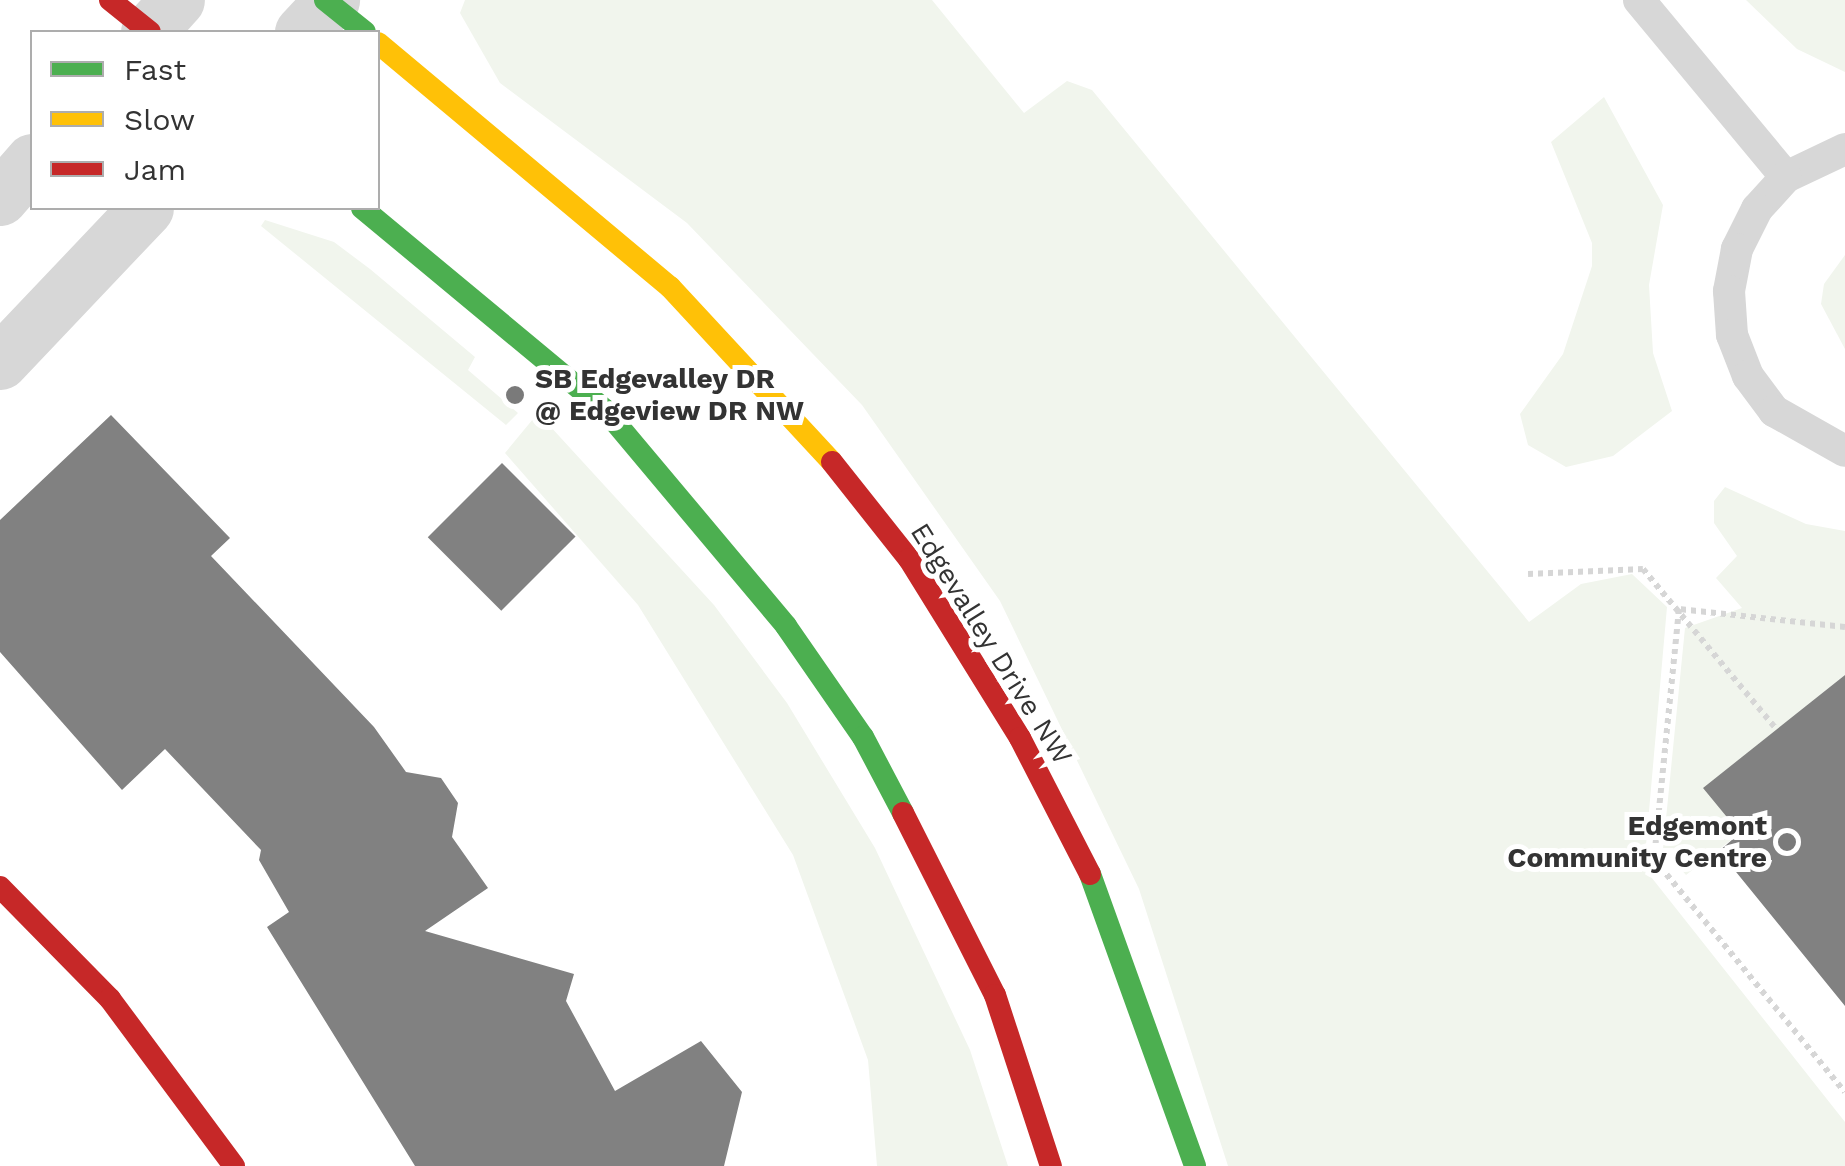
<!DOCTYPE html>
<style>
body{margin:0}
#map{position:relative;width:1845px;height:1166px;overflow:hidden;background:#fff;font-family:"Work Sans",sans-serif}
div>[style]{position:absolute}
.green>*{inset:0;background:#f1f5ed}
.building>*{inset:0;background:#818181;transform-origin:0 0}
.path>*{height:6px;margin-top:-3px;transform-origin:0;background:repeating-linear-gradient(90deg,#d6d6d6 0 5px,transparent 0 10px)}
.lane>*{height:32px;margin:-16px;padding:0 16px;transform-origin:16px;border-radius:16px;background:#d7d7d7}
.street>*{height:55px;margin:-27.5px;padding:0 27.5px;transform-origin:27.5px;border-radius:27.5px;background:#d7d7d7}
.fast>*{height:22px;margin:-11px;padding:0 11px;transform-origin:11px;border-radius:11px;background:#4caf50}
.slow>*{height:22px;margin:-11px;padding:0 11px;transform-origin:11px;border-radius:11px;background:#ffc107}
.jam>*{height:22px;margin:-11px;padding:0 11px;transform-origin:11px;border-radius:11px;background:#c62828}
.dots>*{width:28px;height:28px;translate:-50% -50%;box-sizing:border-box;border:5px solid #fff;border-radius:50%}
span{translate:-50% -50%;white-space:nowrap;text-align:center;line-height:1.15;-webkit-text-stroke:10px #fff;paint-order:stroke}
.poi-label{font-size:28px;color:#333;font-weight:700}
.left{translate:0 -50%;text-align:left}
.right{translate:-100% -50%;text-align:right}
.street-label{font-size:28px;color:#333}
.legend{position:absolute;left:30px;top:30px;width:350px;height:180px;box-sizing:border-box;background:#fff;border:2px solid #adadad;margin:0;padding:12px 18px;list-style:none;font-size:30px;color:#333}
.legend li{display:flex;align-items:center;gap:20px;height:50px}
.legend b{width:50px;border:2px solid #adadad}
</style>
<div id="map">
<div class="green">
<div style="clip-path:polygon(465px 0,932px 0,1024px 113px,1067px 81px,1092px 90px,1529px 622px,1581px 584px,1632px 574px,1667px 607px,1644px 868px,1845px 1122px,1845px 1166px,1228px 1166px,1139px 889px,1000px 601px,862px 405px,687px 223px,500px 83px,460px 13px)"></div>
<div style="clip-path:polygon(1746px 0,1845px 0,1845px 72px,1797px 49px)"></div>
<div style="clip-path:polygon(1604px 97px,1663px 205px,1649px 285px,1653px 353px,1672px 411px,1613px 456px,1566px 467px,1528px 445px,1520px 414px,1563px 354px,1592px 266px,1592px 243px,1551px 142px)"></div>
<div style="clip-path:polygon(265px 220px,334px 242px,370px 269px,475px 357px,468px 370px,518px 413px,506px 425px,261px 226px)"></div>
<div style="clip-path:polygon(1845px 255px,1845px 349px,1821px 304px,1824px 284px)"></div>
<div style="clip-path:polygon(538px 413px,714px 605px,787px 703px,875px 848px,970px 1050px,1008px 1166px,877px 1166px,868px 1060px,793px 855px,638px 605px,505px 453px)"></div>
<div style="clip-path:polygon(1725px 487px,1806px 524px,1845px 531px,1845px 675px,1704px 788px,1740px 833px,1686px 875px,1663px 849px,1685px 628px,1742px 608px,1716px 578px,1737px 556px,1714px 523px,1714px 501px)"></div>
</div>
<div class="building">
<div style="clip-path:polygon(111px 415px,230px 538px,211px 556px,374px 727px,406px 772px,441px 778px,458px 803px,452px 837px,488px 888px,425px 931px,574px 974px,566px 1001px,615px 1091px,701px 1041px,742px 1092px,724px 1166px,415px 1166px,267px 927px,289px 912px,259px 860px,261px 850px,165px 749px,122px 790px,0 652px,0 520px)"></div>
<div style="left:502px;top:463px;width:104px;height:105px;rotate:45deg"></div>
<div style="clip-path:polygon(1845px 675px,1845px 1006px,1719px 851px,1740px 833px,1703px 788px)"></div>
</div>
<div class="path">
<div style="left:1528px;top:574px;width:115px;rotate:-2.5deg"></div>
<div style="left:1643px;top:569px;width:209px;rotate:50.2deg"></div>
<div style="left:1845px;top:627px;width:167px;rotate:-173.8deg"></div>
<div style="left:1679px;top:609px;width:251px;rotate:95.7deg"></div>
<div style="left:1654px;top:859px;width:301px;rotate:50.7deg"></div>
</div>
<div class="lane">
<div style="left:1639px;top:0;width:230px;rotate:50.3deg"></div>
<div style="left:1845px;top:149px;width:65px;rotate:154.6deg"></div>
<div style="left:1786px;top:177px;width:43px;rotate:132.2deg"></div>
<div style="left:1757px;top:209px;width:45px;rotate:116.6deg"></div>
<div style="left:1737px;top:249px;width:43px;rotate:100.8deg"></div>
<div style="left:1729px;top:291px;width:44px;rotate:86.1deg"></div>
<div style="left:1732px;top:335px;width:44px;rotate:68.7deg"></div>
<div style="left:1748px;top:376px;width:44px;rotate:53.4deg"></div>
<div style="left:1774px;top:411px;width:81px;rotate:29.4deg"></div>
</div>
<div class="street">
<div style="left:148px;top:32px;width:43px;rotate:-47.8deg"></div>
<div style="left:302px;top:32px;width:44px;rotate:-46.8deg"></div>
<div style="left:0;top:198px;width:49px;rotate:-49.1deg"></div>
<div style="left:0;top:362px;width:212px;rotate:-46.5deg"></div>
</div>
<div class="fast">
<div style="left:325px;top:0;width:51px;rotate:38.7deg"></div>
<div style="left:362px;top:208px;width:316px;rotate:39.7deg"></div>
<div style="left:605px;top:410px;width:282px;rotate:50deg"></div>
<div style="left:786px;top:626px;width:135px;rotate:55.3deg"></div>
<div style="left:863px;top:737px;width:86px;rotate:62.2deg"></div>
<div style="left:1090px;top:874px;width:310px;rotate:70.2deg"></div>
</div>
<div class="slow">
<div style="left:378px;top:43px;width:381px;rotate:39.9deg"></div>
<div style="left:670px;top:287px;width:238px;rotate:47.2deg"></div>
</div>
<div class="jam">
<div style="left:110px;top:0;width:51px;rotate:38.7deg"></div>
<div style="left:832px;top:462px;width:124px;rotate:51.6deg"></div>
<div style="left:909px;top:559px;width:211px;rotate:58.2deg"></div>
<div style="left:1020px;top:738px;width:153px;rotate:62.8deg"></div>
<div style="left:903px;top:813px;width:204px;rotate:63.2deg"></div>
<div style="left:995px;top:995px;width:180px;rotate:71.9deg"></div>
<div style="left:0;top:887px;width:157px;rotate:45.5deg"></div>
<div style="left:110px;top:999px;width:208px;rotate:53.4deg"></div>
</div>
<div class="dots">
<div style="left:515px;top:395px;background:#7a7a7a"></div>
<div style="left:1787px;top:842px;background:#7a7a7a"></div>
</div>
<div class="poi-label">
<span class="left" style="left:535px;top:395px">SB Edgevalley DR<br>@ Edgeview DR NW</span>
<span class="right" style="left:1767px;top:842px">Edgemont<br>Community Centre</span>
</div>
<div class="street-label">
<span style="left:991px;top:644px;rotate:58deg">Edgevalley Drive NW</span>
</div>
<ul class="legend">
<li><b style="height:12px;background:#4caf50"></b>Fast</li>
<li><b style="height:12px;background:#ffc107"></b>Slow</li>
<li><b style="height:12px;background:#c62828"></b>Jam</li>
</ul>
</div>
